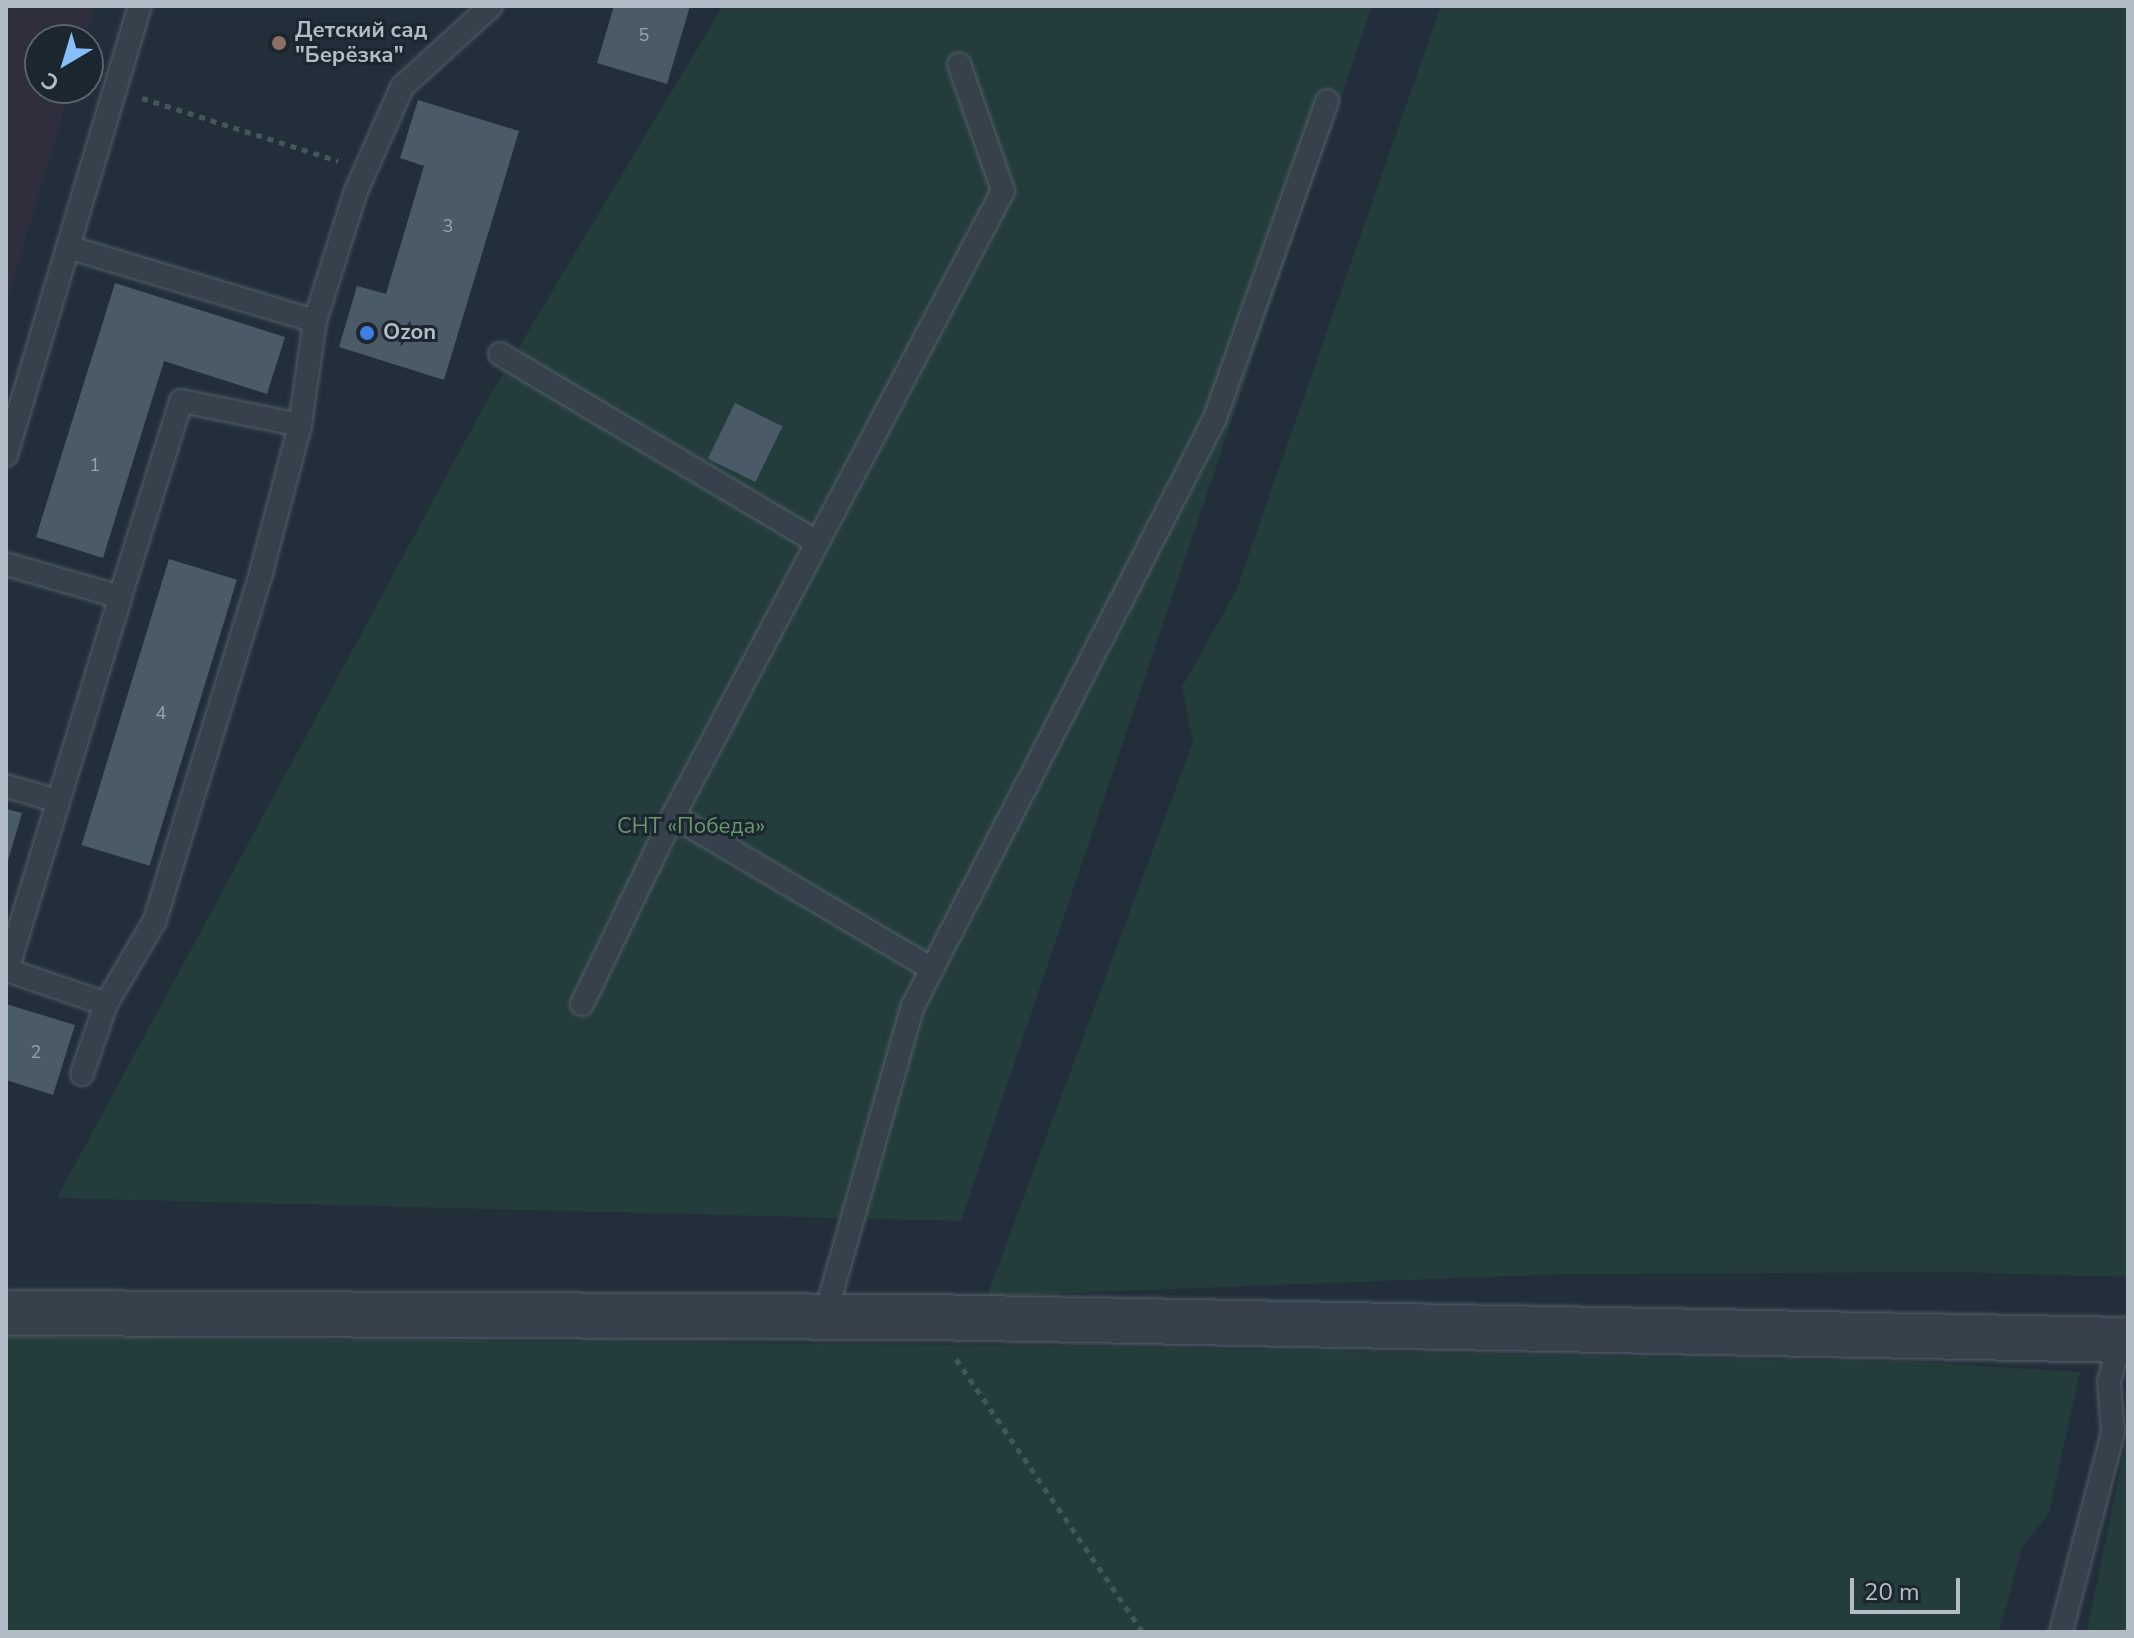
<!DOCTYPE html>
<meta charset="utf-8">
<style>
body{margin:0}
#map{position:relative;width:2134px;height:1638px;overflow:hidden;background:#222f3a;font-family:"Nunito Sans",sans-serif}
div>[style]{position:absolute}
.medical>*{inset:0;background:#2e2e3c}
.green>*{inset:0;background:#243c3c}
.building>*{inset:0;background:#4a5a66;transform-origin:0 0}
.path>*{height:5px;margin-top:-2.5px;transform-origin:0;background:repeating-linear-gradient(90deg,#425858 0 6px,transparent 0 12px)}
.roads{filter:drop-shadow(0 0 2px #545f69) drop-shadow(0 0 2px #545f69)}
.service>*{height:22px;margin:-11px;padding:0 11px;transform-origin:11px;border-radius:11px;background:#36414b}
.minor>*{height:44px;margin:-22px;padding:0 22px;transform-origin:22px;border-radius:22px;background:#36414b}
.dots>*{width:22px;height:22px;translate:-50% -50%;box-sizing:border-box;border:4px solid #1b262f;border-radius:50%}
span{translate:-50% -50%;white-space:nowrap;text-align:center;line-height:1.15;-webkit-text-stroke:6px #1b262f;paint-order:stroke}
.number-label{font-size:18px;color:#97a4af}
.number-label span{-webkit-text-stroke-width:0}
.poi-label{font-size:22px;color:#b1bcc7;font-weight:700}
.left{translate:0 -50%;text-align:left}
.park-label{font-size:22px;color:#68976e}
.frame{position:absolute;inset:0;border:8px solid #b1bcc7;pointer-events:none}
.north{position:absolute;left:24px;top:24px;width:80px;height:80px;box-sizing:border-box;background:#1b262f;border:2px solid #57626c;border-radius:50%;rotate:218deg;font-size:22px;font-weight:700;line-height:32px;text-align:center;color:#b1bcc7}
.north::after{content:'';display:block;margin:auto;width:28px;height:36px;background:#86bff7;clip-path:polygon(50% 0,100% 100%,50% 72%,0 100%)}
.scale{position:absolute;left:1850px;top:1578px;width:110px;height:36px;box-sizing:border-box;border:4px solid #b1bcc7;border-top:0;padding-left:10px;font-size:24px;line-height:28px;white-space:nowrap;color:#b1bcc7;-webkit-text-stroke:6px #1b262f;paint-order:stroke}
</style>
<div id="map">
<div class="medical">
<div style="clip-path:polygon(6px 6px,95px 6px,85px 40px,40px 40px,40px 88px,71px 88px,6px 304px)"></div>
</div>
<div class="green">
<div style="clip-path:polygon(723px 6px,1372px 6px,961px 1221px,57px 1198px,489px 397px)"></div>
<div style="clip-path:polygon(1441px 6px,2128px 6px,2128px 1277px,1955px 1272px,1564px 1274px,987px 1296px,1193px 742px,1182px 687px,1236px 591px)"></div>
<div style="clip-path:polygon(6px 1337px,1066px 1346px,1915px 1362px,2080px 1372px,2049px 1513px,2022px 1547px,1999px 1632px,6px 1632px)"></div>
<div style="clip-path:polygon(2128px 1430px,2128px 1632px,2087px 1632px)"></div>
</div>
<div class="building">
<div style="clip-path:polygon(614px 6px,690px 6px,667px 84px,597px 63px)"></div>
<div style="clip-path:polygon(418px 100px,519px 131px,444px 380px,339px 347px,357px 286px,386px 294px,424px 166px,400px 158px)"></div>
<div style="clip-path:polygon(115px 283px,285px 337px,267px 394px,164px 361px,103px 558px,36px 537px)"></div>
<div style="left:735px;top:403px;width:53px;height:62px;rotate:26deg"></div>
<div style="left:169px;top:559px;width:71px;height:299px;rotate:17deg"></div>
<div style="clip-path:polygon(6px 809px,22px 813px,7px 864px,6px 863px)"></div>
<div style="clip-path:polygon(6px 1004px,75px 1025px,53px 1095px,6px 1080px)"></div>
</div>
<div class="path">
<div style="left:142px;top:98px;width:206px;rotate:17.8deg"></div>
<div style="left:956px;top:1359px;width:331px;rotate:55.6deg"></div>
</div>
<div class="roads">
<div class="service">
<div style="left:68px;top:247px;width:258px;rotate:16.7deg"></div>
<div style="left:315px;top:321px;width:136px;rotate:-72.5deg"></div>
<div style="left:356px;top:191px;width:114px;rotate:-66.1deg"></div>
<div style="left:402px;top:87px;width:120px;rotate:-42.3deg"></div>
<div style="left:500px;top:354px;width:369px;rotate:30.7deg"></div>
<div style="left:6px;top:455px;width:469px;rotate:-73.4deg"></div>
<div style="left:6px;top:564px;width:119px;rotate:16.1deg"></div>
<div style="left:120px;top:597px;width:205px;rotate:-72.7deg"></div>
<div style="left:181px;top:401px;width:121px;rotate:11.4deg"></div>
<div style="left:6px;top:786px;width:54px;rotate:16.1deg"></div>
<div style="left:932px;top:969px;width:301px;rotate:-149.4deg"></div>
<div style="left:673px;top:816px;width:707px;rotate:-62.17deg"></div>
<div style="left:1003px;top:191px;width:134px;rotate:-109.1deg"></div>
<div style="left:106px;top:1004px;width:105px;rotate:-161deg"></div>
<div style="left:7px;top:970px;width:390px;rotate:-73.1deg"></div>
<div style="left:582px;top:1004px;width:209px;rotate:-64.2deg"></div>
<div style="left:82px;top:1074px;width:74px;rotate:-71.1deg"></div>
<div style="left:106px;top:1004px;width:97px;rotate:-59.7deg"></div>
<div style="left:155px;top:920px;width:367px;rotate:-73deg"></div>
<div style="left:262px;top:569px;width:149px;rotate:-75.2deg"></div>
<div style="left:300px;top:425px;width:105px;rotate:-81.8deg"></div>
<div style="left:825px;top:1316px;width:322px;rotate:-74.2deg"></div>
<div style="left:913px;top:1006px;width:661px;rotate:-62.81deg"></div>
<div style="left:1215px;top:418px;width:336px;rotate:-70.5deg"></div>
<div style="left:2061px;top:1632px;width:207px;rotate:-75.4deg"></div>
<div style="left:2113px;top:1432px;width:50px;rotate:-94.6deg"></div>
<div style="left:2109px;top:1382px;width:23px;rotate:-75deg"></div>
<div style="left:2115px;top:1360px;width:18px;rotate:-45deg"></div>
</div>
<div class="minor">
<div style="left:6px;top:1313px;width:922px;rotate:0.25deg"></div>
<div style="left:928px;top:1317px;width:1200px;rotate:1.1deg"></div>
</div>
</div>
<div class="dots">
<div style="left:279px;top:43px;background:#8d6e63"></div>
<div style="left:367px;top:333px;background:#3f7fe0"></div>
</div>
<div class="number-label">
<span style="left:644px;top:35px">5</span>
<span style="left:448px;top:226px">3</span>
<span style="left:95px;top:465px">1</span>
<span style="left:161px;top:713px">4</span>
<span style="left:36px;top:1052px">2</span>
</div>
<div class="poi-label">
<span class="left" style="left:295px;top:43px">Детский сад<br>"Берёзка"</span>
<span class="left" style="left:383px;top:333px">Ozon</span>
</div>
<div class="park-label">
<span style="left:691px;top:827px">СНТ «Победа»</span>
</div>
<div class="frame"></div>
<div class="north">С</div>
<div class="scale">20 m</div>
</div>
